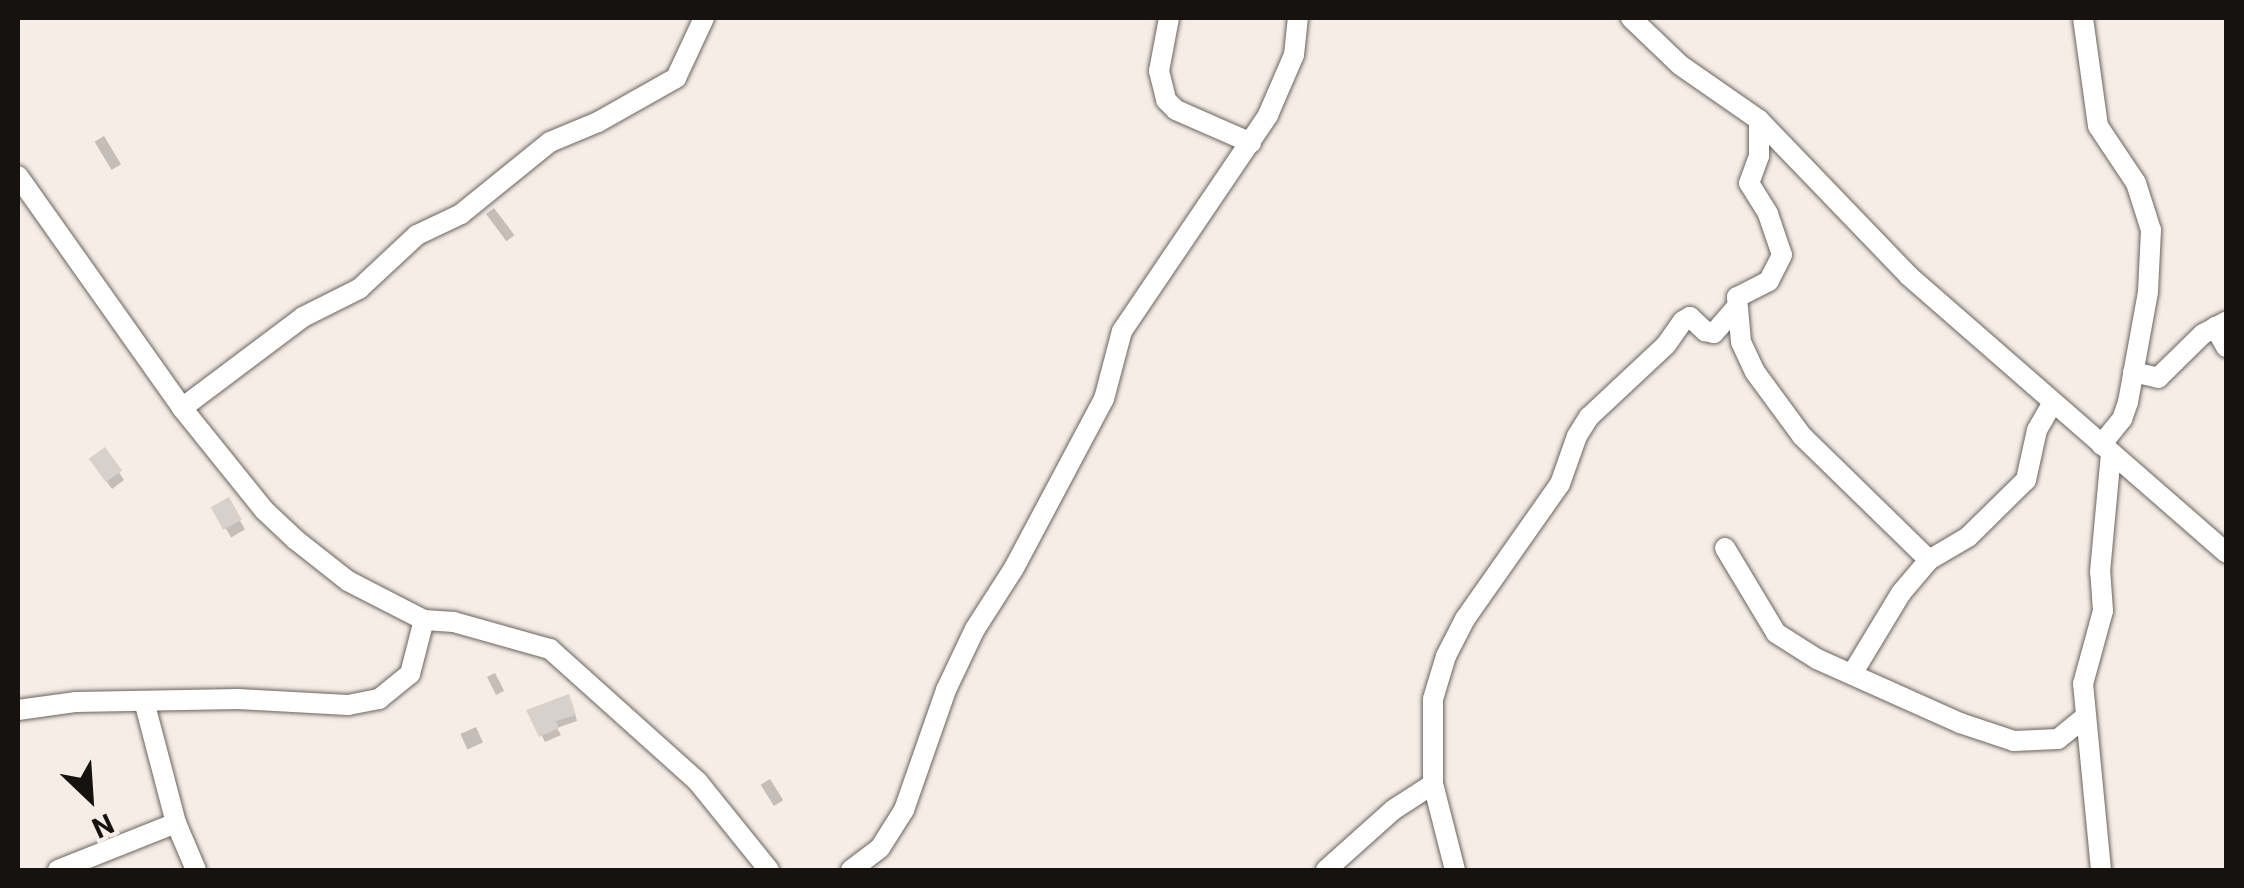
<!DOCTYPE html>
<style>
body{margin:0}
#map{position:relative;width:2244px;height:888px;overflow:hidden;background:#f5ede6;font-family:Roboto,sans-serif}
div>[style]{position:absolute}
.shadow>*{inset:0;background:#0003;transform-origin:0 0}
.building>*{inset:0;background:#d8d0ca;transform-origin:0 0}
.roads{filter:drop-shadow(0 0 2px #6b645f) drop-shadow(0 0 2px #6b645f)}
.minor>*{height:20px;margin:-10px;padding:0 10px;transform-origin:10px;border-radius:10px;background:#fff}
span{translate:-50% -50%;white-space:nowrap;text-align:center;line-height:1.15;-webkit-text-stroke:8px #f5ede6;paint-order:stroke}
.frame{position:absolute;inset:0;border:20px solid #151210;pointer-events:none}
.north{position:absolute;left:40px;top:748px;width:100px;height:100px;-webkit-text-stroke:8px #f5ede6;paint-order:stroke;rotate:155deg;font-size:28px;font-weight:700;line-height:40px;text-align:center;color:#151210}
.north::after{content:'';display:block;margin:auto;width:35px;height:45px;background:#151210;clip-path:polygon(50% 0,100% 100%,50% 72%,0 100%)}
</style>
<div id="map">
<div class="shadow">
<div style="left:104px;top:136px;width:33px;height:11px;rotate:59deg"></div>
<div style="left:494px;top:208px;width:34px;height:10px;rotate:53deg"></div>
<div style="clip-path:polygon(105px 450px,124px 480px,112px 489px,97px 468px)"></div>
<div style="left:228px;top:501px;width:33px;height:16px;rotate:59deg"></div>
<div style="left:495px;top:673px;width:20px;height:9px;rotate:63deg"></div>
<div style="clip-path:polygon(572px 703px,577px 721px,557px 728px,561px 735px,545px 742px,530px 711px)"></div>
<div style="left:476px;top:727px;width:17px;height:17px;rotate:66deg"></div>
<div style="left:770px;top:779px;width:25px;height:11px;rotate:58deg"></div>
</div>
<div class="building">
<div style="left:105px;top:447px;width:29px;height:20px;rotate:54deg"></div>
<div style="left:229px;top:497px;width:26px;height:21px;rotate:61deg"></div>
<div style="clip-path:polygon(569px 694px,576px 715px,556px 721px,559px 728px,539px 737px,526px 710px)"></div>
</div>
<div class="roads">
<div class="minor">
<div style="left:1169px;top:18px;width:54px;rotate:100.7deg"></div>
<div style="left:1159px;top:71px;width:30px;rotate:76deg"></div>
<div style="left:1166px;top:100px;width:14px;rotate:45deg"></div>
<div style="left:1176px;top:110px;width:82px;rotate:23.7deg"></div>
<div style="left:1631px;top:18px;width:68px;rotate:43.8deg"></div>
<div style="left:1680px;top:65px;width:96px;rotate:34.8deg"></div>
<div style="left:1759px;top:120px;width:216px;rotate:46.1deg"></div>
<div style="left:1909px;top:276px;width:421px;rotate:41.1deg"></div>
<div style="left:2083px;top:18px;width:109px;rotate:82.1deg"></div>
<div style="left:2098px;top:126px;width:69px;rotate:56.3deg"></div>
<div style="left:2136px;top:183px;width:49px;rotate:72.3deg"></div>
<div style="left:2151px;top:230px;width:62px;rotate:92.8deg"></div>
<div style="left:2148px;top:292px;width:112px;rotate:100.3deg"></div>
<div style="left:2128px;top:402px;width:18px;rotate:109deg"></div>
<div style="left:2122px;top:419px;width:33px;rotate:129deg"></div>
<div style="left:1759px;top:120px;width:36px;rotate:90deg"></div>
<div style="left:1759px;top:156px;width:29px;rotate:110deg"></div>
<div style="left:1749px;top:183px;width:36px;rotate:58deg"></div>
<div style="left:1768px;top:214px;width:43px;rotate:71.1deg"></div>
<div style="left:1782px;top:255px;width:29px;rotate:117deg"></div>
<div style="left:1769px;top:281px;width:36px;rotate:153deg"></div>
<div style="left:1737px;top:297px;width:45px;rotate:84.9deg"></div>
<div style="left:1741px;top:342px;width:33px;rotate:65deg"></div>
<div style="left:1755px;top:372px;width:79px;rotate:53.7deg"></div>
<div style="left:1802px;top:436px;width:177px;rotate:44.3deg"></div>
<div style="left:18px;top:176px;width:284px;rotate:54.7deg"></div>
<div style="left:182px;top:408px;width:131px;rotate:51.2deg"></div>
<div style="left:264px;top:510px;width:44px;rotate:43.2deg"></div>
<div style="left:296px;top:540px;width:66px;rotate:38.3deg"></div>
<div style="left:348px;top:581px;width:85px;rotate:27.2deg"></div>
<div style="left:424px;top:620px;width:30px;rotate:4deg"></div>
<div style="left:454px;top:622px;width:100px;rotate:15.7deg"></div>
<div style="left:550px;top:649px;width:199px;rotate:41.9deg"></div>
<div style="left:698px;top:782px;width:113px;rotate:51.1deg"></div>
<div style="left:2215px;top:327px;width:23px;rotate:61deg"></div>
<div style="left:2133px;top:372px;width:26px;rotate:13deg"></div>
<div style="left:2158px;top:378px;width:63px;rotate:-44.4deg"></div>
<div style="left:2203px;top:334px;width:26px;rotate:-28deg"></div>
<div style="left:182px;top:408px;width:151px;rotate:-36.9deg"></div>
<div style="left:303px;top:317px;width:63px;rotate:-26.6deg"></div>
<div style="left:359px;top:289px;width:79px;rotate:-43deg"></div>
<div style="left:417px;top:235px;width:49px;rotate:-25.5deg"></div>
<div style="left:461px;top:214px;width:114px;rotate:-39deg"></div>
<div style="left:550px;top:142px;width:52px;rotate:-22.6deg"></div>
<div style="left:598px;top:122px;width:90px;rotate:-29.4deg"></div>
<div style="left:676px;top:78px;width:66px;rotate:-65deg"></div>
<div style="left:1725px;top:548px;width:99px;rotate:59deg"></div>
<div style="left:1776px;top:633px;width:49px;rotate:32.4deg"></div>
<div style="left:1817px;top:659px;width:157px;rotate:24.1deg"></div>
<div style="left:1960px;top:723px;width:57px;rotate:18.4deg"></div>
<div style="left:2014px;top:741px;width:44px;rotate:-2.6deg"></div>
<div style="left:2058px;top:739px;width:32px;rotate:-39deg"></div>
<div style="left:1852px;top:674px;width:95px;rotate:-58.8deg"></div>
<div style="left:1901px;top:593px;width:43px;rotate:-49.7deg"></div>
<div style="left:1929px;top:560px;width:45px;rotate:-30.5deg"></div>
<div style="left:1968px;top:537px;width:81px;rotate:-44.5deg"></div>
<div style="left:2026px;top:480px;width:51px;rotate:-77.6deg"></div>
<div style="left:2037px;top:430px;width:30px;rotate:-60deg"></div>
<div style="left:144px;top:701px;width:126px;rotate:75.3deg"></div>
<div style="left:176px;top:823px;width:51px;rotate:66.9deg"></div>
<div style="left:18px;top:710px;width:59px;rotate:-7.9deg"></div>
<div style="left:76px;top:702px;width:162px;rotate:-1.1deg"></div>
<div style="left:238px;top:699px;width:110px;rotate:3.1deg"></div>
<div style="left:348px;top:705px;width:32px;rotate:-11deg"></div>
<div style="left:379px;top:699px;width:40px;rotate:-39deg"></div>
<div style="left:410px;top:674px;width:56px;rotate:-75.5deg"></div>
<div style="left:58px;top:870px;width:127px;rotate:-21.7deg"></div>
<div style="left:851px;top:870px;width:36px;rotate:-37deg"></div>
<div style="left:880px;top:848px;width:45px;rotate:-57.7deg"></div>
<div style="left:904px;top:810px;width:127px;rotate:-70.7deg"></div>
<div style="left:946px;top:690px;width:68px;rotate:-64.6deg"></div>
<div style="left:975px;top:629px;width:72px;rotate:-57.4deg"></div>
<div style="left:1014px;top:568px;width:191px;rotate:-62deg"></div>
<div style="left:1104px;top:399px;width:70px;rotate:-75.2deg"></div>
<div style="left:1122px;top:331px;width:261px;rotate:-55.9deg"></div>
<div style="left:1268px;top:115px;width:65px;rotate:-66.6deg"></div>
<div style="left:1294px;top:55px;width:37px;rotate:-84deg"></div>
<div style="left:1326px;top:870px;width:90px;rotate:-41.8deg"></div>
<div style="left:1393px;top:810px;width:48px;rotate:-33deg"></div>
<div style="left:1455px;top:870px;width:89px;rotate:-104.3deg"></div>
<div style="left:1433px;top:784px;width:85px;rotate:-90deg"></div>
<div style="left:1433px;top:699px;width:45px;rotate:-73.2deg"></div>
<div style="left:1446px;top:656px;width:42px;rotate:-62.8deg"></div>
<div style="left:1465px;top:619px;width:165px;rotate:-54.9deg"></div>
<div style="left:1560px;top:484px;width:51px;rotate:-70.5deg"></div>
<div style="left:1577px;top:436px;width:22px;rotate:-58deg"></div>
<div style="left:1589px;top:417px;width:105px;rotate:-43.1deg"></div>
<div style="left:1666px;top:345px;width:29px;rotate:-55deg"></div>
<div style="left:1683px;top:321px;width:8px;rotate:-30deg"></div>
<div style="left:1690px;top:317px;width:21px;rotate:43deg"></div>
<div style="left:1705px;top:331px;width:9px;rotate:13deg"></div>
<div style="left:1714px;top:333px;width:32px;rotate:-49deg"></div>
<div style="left:2101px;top:870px;width:187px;rotate:-95.5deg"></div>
<div style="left:2083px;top:684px;width:76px;rotate:-74.7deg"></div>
<div style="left:2103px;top:611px;width:39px;rotate:-94deg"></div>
<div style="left:2100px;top:572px;width:120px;rotate:-84.7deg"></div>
</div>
</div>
<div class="frame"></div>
<div class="north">N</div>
</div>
